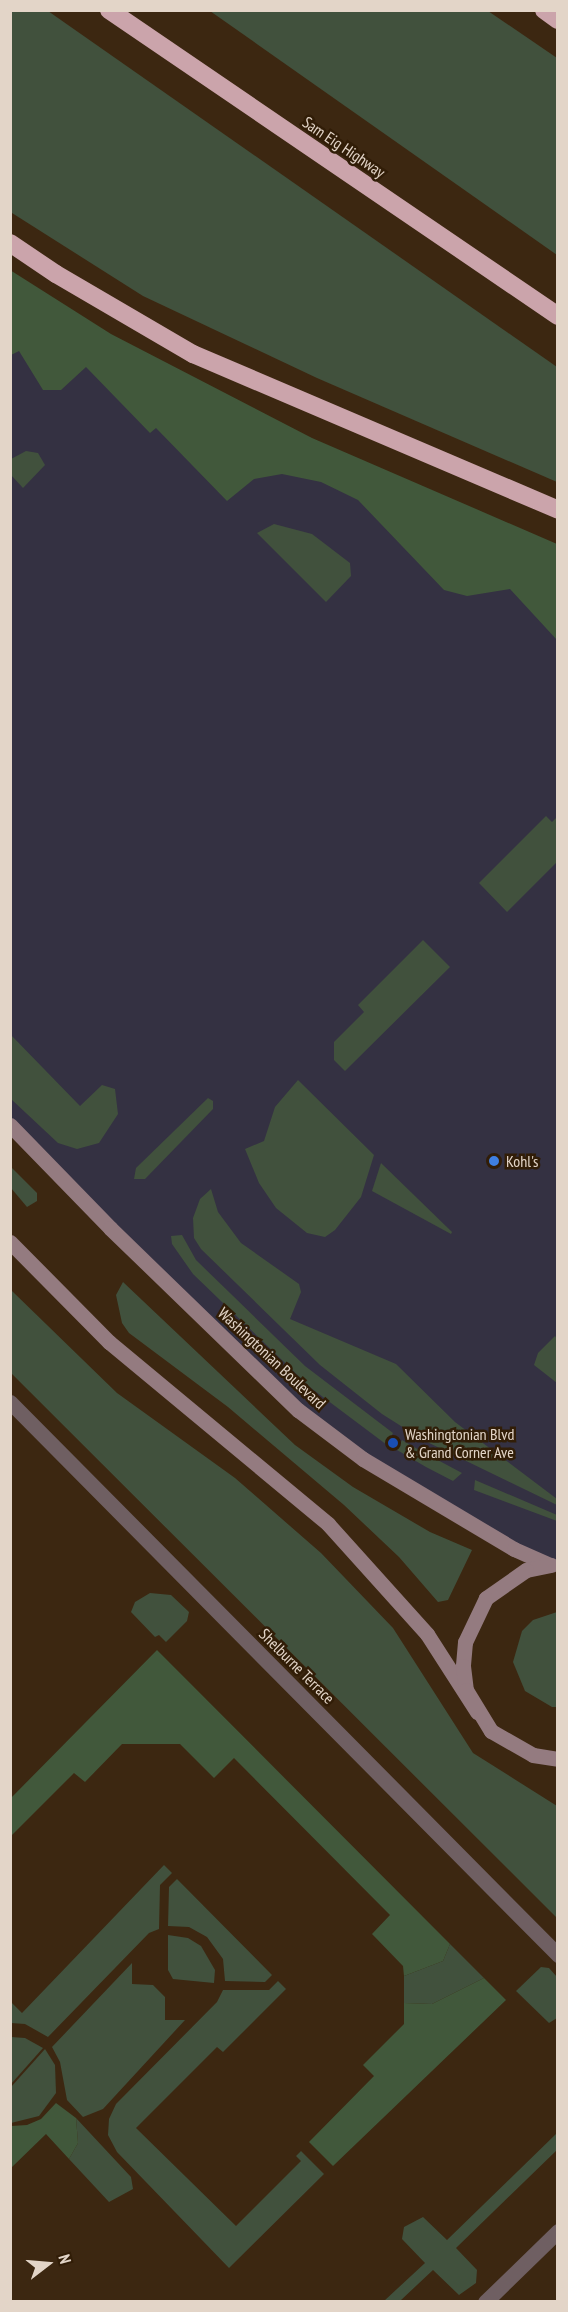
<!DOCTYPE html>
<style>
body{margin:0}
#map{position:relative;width:568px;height:2312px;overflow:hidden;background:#3c2711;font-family:"PT Sans Narrow",sans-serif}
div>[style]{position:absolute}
.commercial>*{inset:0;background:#343142}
.green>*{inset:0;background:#41513d}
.forest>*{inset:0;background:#41583b}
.street>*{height:15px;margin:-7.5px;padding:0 7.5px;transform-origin:7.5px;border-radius:7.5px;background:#6f5f62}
.secondary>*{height:15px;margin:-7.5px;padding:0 7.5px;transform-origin:7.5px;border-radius:7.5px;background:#947b80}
.highway>*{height:18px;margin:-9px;padding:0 9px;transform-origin:9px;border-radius:9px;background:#cba4ab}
.dots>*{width:16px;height:16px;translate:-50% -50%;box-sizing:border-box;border:3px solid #311d07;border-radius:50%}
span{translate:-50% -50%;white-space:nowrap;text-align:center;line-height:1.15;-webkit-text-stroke:5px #311d07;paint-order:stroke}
.street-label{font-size:16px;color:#e3d5c8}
.poi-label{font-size:16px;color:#e3d5c8}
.left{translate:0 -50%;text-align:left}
.frame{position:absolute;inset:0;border:12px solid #e3d5c8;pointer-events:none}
.north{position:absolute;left:18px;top:2234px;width:60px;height:60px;-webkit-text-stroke:4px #311d07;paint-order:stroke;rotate:74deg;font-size:16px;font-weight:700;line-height:24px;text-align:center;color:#e3d5c8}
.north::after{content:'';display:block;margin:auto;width:21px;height:27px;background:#e3d5c8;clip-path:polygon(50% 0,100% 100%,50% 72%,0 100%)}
</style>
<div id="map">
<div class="commercial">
<div style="clip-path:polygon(11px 275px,129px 359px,557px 559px,557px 1563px,447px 1512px,298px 1407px,11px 1123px)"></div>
</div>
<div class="green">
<div style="clip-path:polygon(11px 10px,48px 11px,557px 367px,557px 482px,317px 378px,143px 296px,12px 213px)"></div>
<div style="clip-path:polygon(210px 11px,488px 11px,557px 58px,557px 255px)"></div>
<div style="clip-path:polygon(26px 451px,38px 453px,45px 465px,23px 488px,11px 475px,11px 459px)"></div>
<div style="clip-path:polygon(274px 524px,312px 534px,350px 563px,351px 576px,326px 602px,257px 533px)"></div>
<div style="clip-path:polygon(546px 816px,552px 822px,557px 817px,557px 862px,507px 912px,479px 883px)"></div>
<div style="clip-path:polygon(423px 940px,450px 967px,345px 1071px,334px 1060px,334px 1042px,364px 1012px,358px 1005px)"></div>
<div style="clip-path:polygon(11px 1035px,80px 1106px,102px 1085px,115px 1089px,118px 1114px,99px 1143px,77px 1149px,58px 1143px,11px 1099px)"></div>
<div style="clip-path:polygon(298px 1080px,374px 1155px,361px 1197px,335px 1230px,325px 1237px,307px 1233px,276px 1208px,259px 1183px,245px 1149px,264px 1141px,275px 1107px)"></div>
<div style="clip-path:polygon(208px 1098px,213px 1101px,213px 1109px,145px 1179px,134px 1179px,136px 1168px)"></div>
<div style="clip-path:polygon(381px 1163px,452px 1232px,451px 1234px,372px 1191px)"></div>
<div style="clip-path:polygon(10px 1166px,37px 1193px,37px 1201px,27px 1207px,11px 1188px)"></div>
<div style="clip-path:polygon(211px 1189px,218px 1212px,241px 1243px,299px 1284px,301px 1292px,290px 1319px,396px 1364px,455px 1422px,557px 1499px,557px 1505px,423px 1440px,382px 1414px,320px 1365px,201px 1249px,194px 1238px,193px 1218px,200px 1199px)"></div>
<div style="clip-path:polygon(182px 1235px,196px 1260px,305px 1366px,393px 1433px,387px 1445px,311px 1388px,193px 1274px,172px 1244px,171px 1236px)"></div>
<div style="clip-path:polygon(123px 1282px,295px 1445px,353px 1487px,430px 1532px,472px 1550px,448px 1600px,438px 1602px,399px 1557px,344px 1505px,228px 1407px,129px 1333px,122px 1323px,116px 1295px)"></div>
<div style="clip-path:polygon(11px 1290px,117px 1393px,235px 1478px,321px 1553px,393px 1628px,473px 1753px,557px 1806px,557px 1918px,11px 1373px)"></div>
<div style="clip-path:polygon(555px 1336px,557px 1339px,557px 1383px,534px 1365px,538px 1353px)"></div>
<div style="clip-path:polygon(402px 1440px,419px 1450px,462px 1473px,453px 1481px,426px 1467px,397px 1450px)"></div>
<div style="clip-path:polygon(475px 1480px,557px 1515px,557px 1521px,474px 1490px)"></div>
<div style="clip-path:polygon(150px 1593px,171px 1595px,189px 1612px,187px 1621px,166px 1642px,159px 1635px,155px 1637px,131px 1612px,135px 1602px)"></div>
<div style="clip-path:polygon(557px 1612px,557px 1707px,552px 1707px,525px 1691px,513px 1662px,522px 1631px,533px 1620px)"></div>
<div style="clip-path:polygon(164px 1865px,172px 1873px,160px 1885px,159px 1929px,149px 1933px,48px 2037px,25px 2024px,11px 2023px,11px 2002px,22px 2013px)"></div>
<div style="clip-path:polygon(177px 1879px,272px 1975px,265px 1982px,225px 1981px,223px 1959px,207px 1937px,189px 1927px,168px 1926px,169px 1887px)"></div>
<div style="clip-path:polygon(168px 1935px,188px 1938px,201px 1946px,215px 1970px,214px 1983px,173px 1979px,168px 1970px)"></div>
<div style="clip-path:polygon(450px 1944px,484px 1978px,432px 2004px,404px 2003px,404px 1976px,443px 1961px)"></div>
<div style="clip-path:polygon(132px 1963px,132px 1984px,153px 1985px,165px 1997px,165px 2020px,185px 2020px,103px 2109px,83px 2117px,67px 2100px,60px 2062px,52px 2047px)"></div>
<div style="clip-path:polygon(541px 1967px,549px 1968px,557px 1977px,557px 2018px,549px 2023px,516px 1991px)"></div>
<div style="clip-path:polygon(278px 1981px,286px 1989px,223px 2052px,217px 2047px,136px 2128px,236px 2226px,301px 2161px,296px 2156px,301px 2151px,324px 2174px,229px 2268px,117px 2152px,108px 2135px,109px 2119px,116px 2104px,217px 2002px,223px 1990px,269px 1990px)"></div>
<div style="clip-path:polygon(11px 2037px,25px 2038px,43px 2048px,11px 2084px)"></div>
<div style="clip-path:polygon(45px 2049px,55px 2065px,56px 2093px,39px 2116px,11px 2123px,11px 2087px)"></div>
<div style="clip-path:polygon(76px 2118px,131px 2177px,133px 2189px,109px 2202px,69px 2159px,78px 2143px)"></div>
<div style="clip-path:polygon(557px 2133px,557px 2150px,456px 2248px,477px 2270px,476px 2283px,459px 2295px,433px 2270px,400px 2301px,384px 2301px,425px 2263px,402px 2239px,404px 2227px,423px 2217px,447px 2240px)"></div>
</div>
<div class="forest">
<div style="clip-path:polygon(10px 270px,111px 334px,312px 438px,557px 544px,557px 640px,510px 589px,467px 596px,444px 590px,358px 500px,321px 482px,282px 474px,254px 479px,227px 501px,156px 428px,150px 433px,86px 367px,61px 390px,43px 390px,19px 351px,11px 355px)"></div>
<div style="clip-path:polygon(157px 1650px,450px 1944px,443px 1961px,404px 1976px,403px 1966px,372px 1934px,390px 1915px,234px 1758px,214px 1778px,180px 1744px,122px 1744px,85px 1782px,74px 1773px,11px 1836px,11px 1798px)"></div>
<div style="clip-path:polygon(484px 1978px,506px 2000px,333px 2166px,309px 2142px,374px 2076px,363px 2065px,404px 2024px,404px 2003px,432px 2004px)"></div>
<div style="clip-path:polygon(56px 2103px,76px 2118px,78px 2143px,69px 2159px,46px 2134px,11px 2168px,11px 2126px,27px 2125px,41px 2119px)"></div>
</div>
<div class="street">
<div style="left:10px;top:1402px;width:779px;rotate:45.26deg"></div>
<div style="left:485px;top:2302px;width:102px;rotate:-44.2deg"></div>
</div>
<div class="secondary">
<div style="left:10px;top:1125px;width:144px;rotate:45.8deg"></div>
<div style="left:110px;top:1228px;width:262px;rotate:44.1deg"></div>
<div style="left:298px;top:1410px;width:81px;rotate:37deg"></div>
<div style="left:363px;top:1459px;width:176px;rotate:30.8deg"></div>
<div style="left:514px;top:1549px;width:39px;rotate:24deg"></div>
<div style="left:10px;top:1242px;width:141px;rotate:45.3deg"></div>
<div style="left:109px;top:1342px;width:285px;rotate:39.7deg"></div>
<div style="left:328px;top:1524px;width:148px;rotate:48deg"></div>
<div style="left:427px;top:1634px;width:93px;rotate:57.3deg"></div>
<div style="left:551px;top:1565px;width:25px;rotate:169deg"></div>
<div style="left:526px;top:1570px;width:49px;rotate:145deg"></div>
<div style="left:486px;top:1598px;width:49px;rotate:115.5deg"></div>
<div style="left:465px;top:1642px;width:24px;rotate:95deg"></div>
<div style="left:463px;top:1666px;width:24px;rotate:83deg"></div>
<div style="left:466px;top:1690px;width:48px;rotate:58.6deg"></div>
<div style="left:491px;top:1731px;width:48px;rotate:29.7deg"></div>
<div style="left:533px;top:1755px;width:25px;rotate:9deg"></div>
</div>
<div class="highway">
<div style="left:109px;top:10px;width:543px;rotate:34.27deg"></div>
<div style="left:544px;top:10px;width:17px;rotate:36deg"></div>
<div style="left:10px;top:243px;width:55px;rotate:34deg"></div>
<div style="left:56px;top:274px;width:159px;rotate:30.3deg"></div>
<div style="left:193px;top:354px;width:397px;rotate:23.1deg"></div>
</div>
<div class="dots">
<div style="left:494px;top:1161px;background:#3f7fe0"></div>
<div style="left:393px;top:1443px;background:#1a4fb4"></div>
</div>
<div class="street-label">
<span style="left:344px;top:147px;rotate:34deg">Sam Eig Highway</span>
<span style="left:272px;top:1358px;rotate:43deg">Washingtonian Boulevard</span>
<span style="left:297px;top:1666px;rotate:45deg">Shelburne Terrace</span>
</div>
<div class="poi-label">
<span class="left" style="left:506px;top:1161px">Kohl's</span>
<span class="left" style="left:405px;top:1443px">Washingtonian Blvd<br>&amp; Grand Corner Ave</span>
</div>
<div class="frame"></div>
<div class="north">N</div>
</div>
